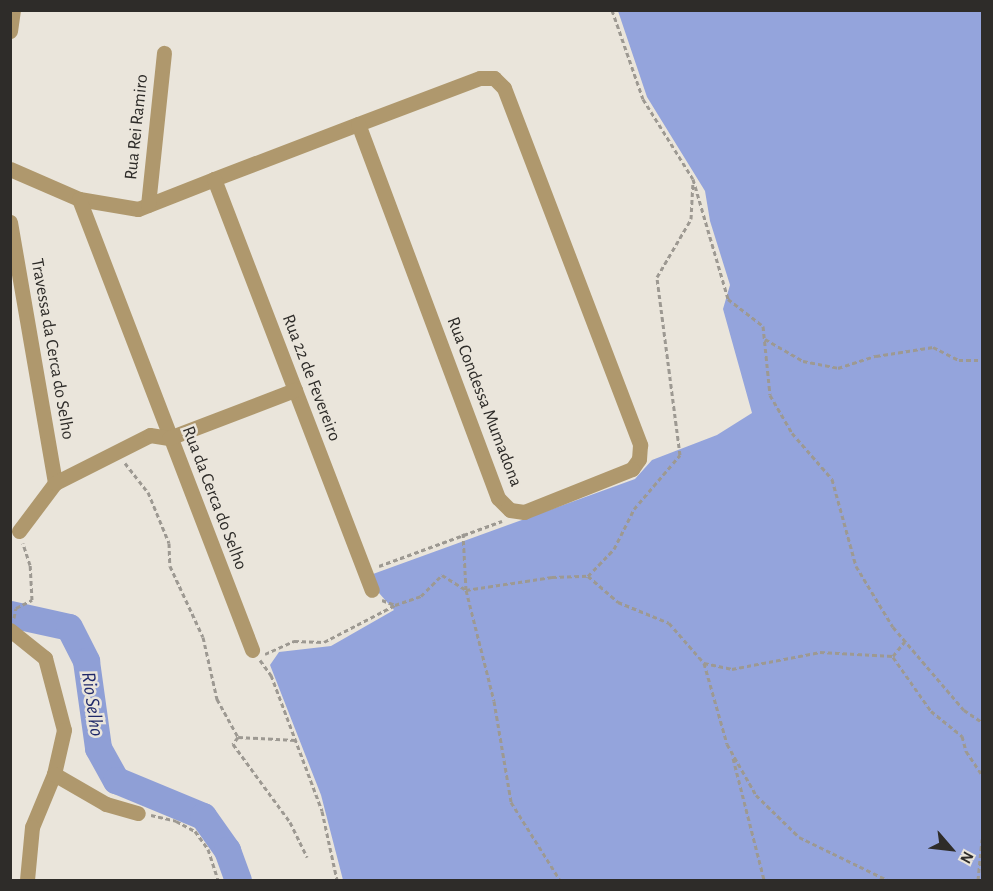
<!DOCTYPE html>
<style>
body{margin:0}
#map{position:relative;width:993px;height:891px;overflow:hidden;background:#eae5db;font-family:"Alegreya Sans",sans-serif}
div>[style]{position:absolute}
.forest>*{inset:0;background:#94a4dc}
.river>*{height:27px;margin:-13.5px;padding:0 13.5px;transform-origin:13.5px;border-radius:13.5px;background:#8f9fd6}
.path>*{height:3px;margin-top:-1.5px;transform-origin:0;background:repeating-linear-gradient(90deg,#9d9992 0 4.5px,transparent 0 7.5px)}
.street>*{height:15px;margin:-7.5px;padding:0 7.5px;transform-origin:7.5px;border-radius:7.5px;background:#af986d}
span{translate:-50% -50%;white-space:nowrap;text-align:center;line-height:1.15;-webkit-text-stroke:5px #eae5db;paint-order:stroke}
.street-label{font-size:18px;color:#2e2c29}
.water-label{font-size:20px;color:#1e2768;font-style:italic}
.frame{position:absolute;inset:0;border:12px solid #2e2c29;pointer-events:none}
.north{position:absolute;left:921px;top:819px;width:60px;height:60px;-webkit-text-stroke:4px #eae5db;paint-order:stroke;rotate:118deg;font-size:16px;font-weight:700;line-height:24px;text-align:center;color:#2e2c29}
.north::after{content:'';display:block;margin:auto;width:21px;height:27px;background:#2e2c29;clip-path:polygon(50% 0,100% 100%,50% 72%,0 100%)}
</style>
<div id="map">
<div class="forest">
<div style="clip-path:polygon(618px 11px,982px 11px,982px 880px,343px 880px,321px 795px,270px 665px,279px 652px,331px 646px,394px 610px,379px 593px,373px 574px,635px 479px,652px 460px,717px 435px,752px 413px,723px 309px,730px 285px,710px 221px,705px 191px,647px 97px)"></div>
</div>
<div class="river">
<div style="left:10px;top:614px;width:60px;rotate:12.4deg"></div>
<div style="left:69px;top:627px;width:38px;rotate:63deg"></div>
<div style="left:86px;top:661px;width:88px;rotate:82.1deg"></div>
<div style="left:98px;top:748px;width:37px;rotate:61deg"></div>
<div style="left:116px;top:780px;width:94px;rotate:22.5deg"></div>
<div style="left:203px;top:816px;width:42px;rotate:54.8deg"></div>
<div style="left:227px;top:850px;width:32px;rotate:70deg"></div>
</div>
<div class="path">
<div style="left:612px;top:10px;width:94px;rotate:70.8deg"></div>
<div style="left:643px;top:99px;width:94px;rotate:58deg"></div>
<div style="left:693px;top:179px;width:125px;rotate:73.7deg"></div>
<div style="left:728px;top:299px;width:44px;rotate:37.6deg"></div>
<div style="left:763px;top:326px;width:69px;rotate:84.2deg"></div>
<div style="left:770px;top:395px;width:44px;rotate:59.9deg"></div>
<div style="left:792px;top:433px;width:61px;rotate:49deg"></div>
<div style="left:832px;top:479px;width:90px;rotate:74.6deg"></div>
<div style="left:856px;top:566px;width:71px;rotate:58.8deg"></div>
<div style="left:893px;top:627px;width:109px;rotate:49.5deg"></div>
<div style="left:964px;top:710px;width:22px;rotate:34deg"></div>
<div style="left:765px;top:339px;width:44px;rotate:30.1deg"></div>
<div style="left:803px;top:361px;width:36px;rotate:11deg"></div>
<div style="left:838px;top:368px;width:40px;rotate:-18deg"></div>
<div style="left:876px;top:356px;width:58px;rotate:-9deg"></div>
<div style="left:933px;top:347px;width:29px;rotate:27deg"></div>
<div style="left:959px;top:360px;width:23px"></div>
<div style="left:125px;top:463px;width:37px;rotate:52deg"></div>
<div style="left:148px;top:492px;width:55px;rotate:67.6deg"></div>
<div style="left:169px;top:543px;width:23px;rotate:88deg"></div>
<div style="left:170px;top:566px;width:78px;rotate:65.1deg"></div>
<div style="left:203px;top:637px;width:64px;rotate:77.3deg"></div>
<div style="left:217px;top:699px;width:43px;rotate:61.1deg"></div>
<div style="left:463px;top:533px;width:57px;rotate:87deg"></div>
<div style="left:466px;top:590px;width:87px;rotate:-8.6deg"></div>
<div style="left:552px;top:577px;width:36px;rotate:-2deg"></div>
<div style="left:588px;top:576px;width:40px;rotate:41deg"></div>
<div style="left:618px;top:602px;width:55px;rotate:22.4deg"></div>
<div style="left:669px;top:623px;width:53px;rotate:48.8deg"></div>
<div style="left:704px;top:663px;width:84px;rotate:74.1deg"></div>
<div style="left:727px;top:744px;width:59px;rotate:60.4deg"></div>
<div style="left:756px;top:795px;width:60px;rotate:44.3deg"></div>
<div style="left:799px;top:837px;width:98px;rotate:26deg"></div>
<div style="left:379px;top:566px;width:131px;rotate:-20.1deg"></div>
<div style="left:588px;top:576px;width:37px;rotate:-46deg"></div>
<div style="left:614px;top:549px;width:45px;rotate:-63.4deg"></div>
<div style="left:634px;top:509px;width:71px;rotate:-49.6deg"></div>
<div style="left:680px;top:455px;width:179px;rotate:-97.4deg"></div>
<div style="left:657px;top:277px;width:67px;rotate:-59.6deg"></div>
<div style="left:691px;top:219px;width:36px;rotate:-87deg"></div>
<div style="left:382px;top:600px;width:14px;rotate:21deg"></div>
<div style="left:395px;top:605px;width:28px;rotate:-19deg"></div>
<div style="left:421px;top:596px;width:30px;rotate:-45deg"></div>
<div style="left:442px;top:575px;width:28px;rotate:32deg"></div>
<div style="left:466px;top:590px;width:114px;rotate:75.8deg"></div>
<div style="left:494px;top:701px;width:102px;rotate:80.4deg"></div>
<div style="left:511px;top:802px;width:92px;rotate:57.9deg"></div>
<div style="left:14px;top:618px;width:10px;rotate:-79deg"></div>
<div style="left:16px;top:608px;width:18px;rotate:-27deg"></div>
<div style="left:32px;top:600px;width:35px;rotate:-93deg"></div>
<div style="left:30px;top:565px;width:23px;rotate:-108deg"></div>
<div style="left:265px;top:654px;width:32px;rotate:-24deg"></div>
<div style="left:294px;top:641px;width:30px;rotate:2deg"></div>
<div style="left:324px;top:642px;width:80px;rotate:-27.5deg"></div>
<div style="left:893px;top:657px;width:66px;rotate:54.9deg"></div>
<div style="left:931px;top:711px;width:40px;rotate:39deg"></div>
<div style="left:962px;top:736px;width:16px;rotate:75deg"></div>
<div style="left:966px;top:751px;width:29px;rotate:56deg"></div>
<div style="left:260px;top:660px;width:19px;rotate:54deg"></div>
<div style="left:271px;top:675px;width:145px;rotate:69.4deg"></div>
<div style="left:322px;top:811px;width:71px;rotate:77.7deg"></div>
<div style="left:704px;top:663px;width:29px;rotate:12deg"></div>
<div style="left:732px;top:669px;width:90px;rotate:-10.9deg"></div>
<div style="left:820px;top:652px;width:73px;rotate:3.1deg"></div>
<div style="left:893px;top:656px;width:19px;rotate:-51deg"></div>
<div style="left:295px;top:740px;width:57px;rotate:-177deg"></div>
<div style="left:238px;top:737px;width:9px;rotate:126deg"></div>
<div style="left:233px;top:744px;width:97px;rotate:53.8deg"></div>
<div style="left:290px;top:822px;width:39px;rotate:64deg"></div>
<div style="left:733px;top:758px;width:126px;rotate:75.7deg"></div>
<div style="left:151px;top:815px;width:26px;rotate:13deg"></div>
<div style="left:176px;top:821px;width:21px;rotate:28deg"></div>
<div style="left:195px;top:831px;width:22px;rotate:54deg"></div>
<div style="left:208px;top:849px;width:33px;rotate:72deg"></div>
<div style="left:978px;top:880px;width:41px;rotate:-84.4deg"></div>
</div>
<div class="street">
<div style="left:10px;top:31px;width:21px;rotate:-82deg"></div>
<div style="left:10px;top:169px;width:75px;rotate:23.5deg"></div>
<div style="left:79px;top:199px;width:60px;rotate:9.6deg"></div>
<div style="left:138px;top:209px;width:82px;rotate:-21.5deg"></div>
<div style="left:214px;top:179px;width:154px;rotate:-20.9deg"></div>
<div style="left:358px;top:124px;width:130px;rotate:-20.7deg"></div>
<div style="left:480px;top:78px;width:14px"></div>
<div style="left:494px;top:78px;width:14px;rotate:45deg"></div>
<div style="left:504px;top:88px;width:382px;rotate:69.1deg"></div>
<div style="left:640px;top:445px;width:14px;rotate:94deg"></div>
<div style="left:639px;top:459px;width:12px;rotate:125deg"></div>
<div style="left:632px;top:469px;width:116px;rotate:158.3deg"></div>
<div style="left:524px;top:512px;width:14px;rotate:-172deg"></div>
<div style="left:510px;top:510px;width:17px;rotate:-135deg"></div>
<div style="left:498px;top:498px;width:399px;rotate:-110.5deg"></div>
<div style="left:214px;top:179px;width:440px;rotate:69deg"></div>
<div style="left:79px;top:199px;width:483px;rotate:69deg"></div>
<div style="left:148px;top:205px;width:153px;rotate:-84deg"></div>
<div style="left:10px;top:222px;width:265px;rotate:80.2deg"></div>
<div style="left:19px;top:531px;width:60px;rotate:-53.1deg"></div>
<div style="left:55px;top:483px;width:106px;rotate:-26.8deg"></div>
<div style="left:150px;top:435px;width:19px;rotate:9deg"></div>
<div style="left:169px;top:438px;width:135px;rotate:-20.9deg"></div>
<div style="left:10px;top:630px;width:45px;rotate:38.7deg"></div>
<div style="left:45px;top:658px;width:74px;rotate:75.2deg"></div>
<div style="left:64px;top:730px;width:45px;rotate:102.8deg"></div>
<div style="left:54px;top:774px;width:57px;rotate:112.5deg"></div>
<div style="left:32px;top:827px;width:53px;rotate:95.4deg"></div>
<div style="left:54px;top:774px;width:60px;rotate:30deg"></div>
<div style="left:106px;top:804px;width:33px;rotate:16deg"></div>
</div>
<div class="street-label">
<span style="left:137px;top:127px;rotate:-84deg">Rua Rei Ramiro</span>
<span style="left:52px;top:349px;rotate:80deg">Travessa da Cerca do Selho</span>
<span style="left:311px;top:378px;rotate:69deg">Rua 22 de Fevereiro</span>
<span style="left:484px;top:402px;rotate:69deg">Rua Condessa Mumadona</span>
<span style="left:214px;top:498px;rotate:69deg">Rua da Cerca do Selho</span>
</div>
<div class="water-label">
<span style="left:92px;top:704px;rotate:82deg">Rio Selho</span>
</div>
<div class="frame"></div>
<div class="north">N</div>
</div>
